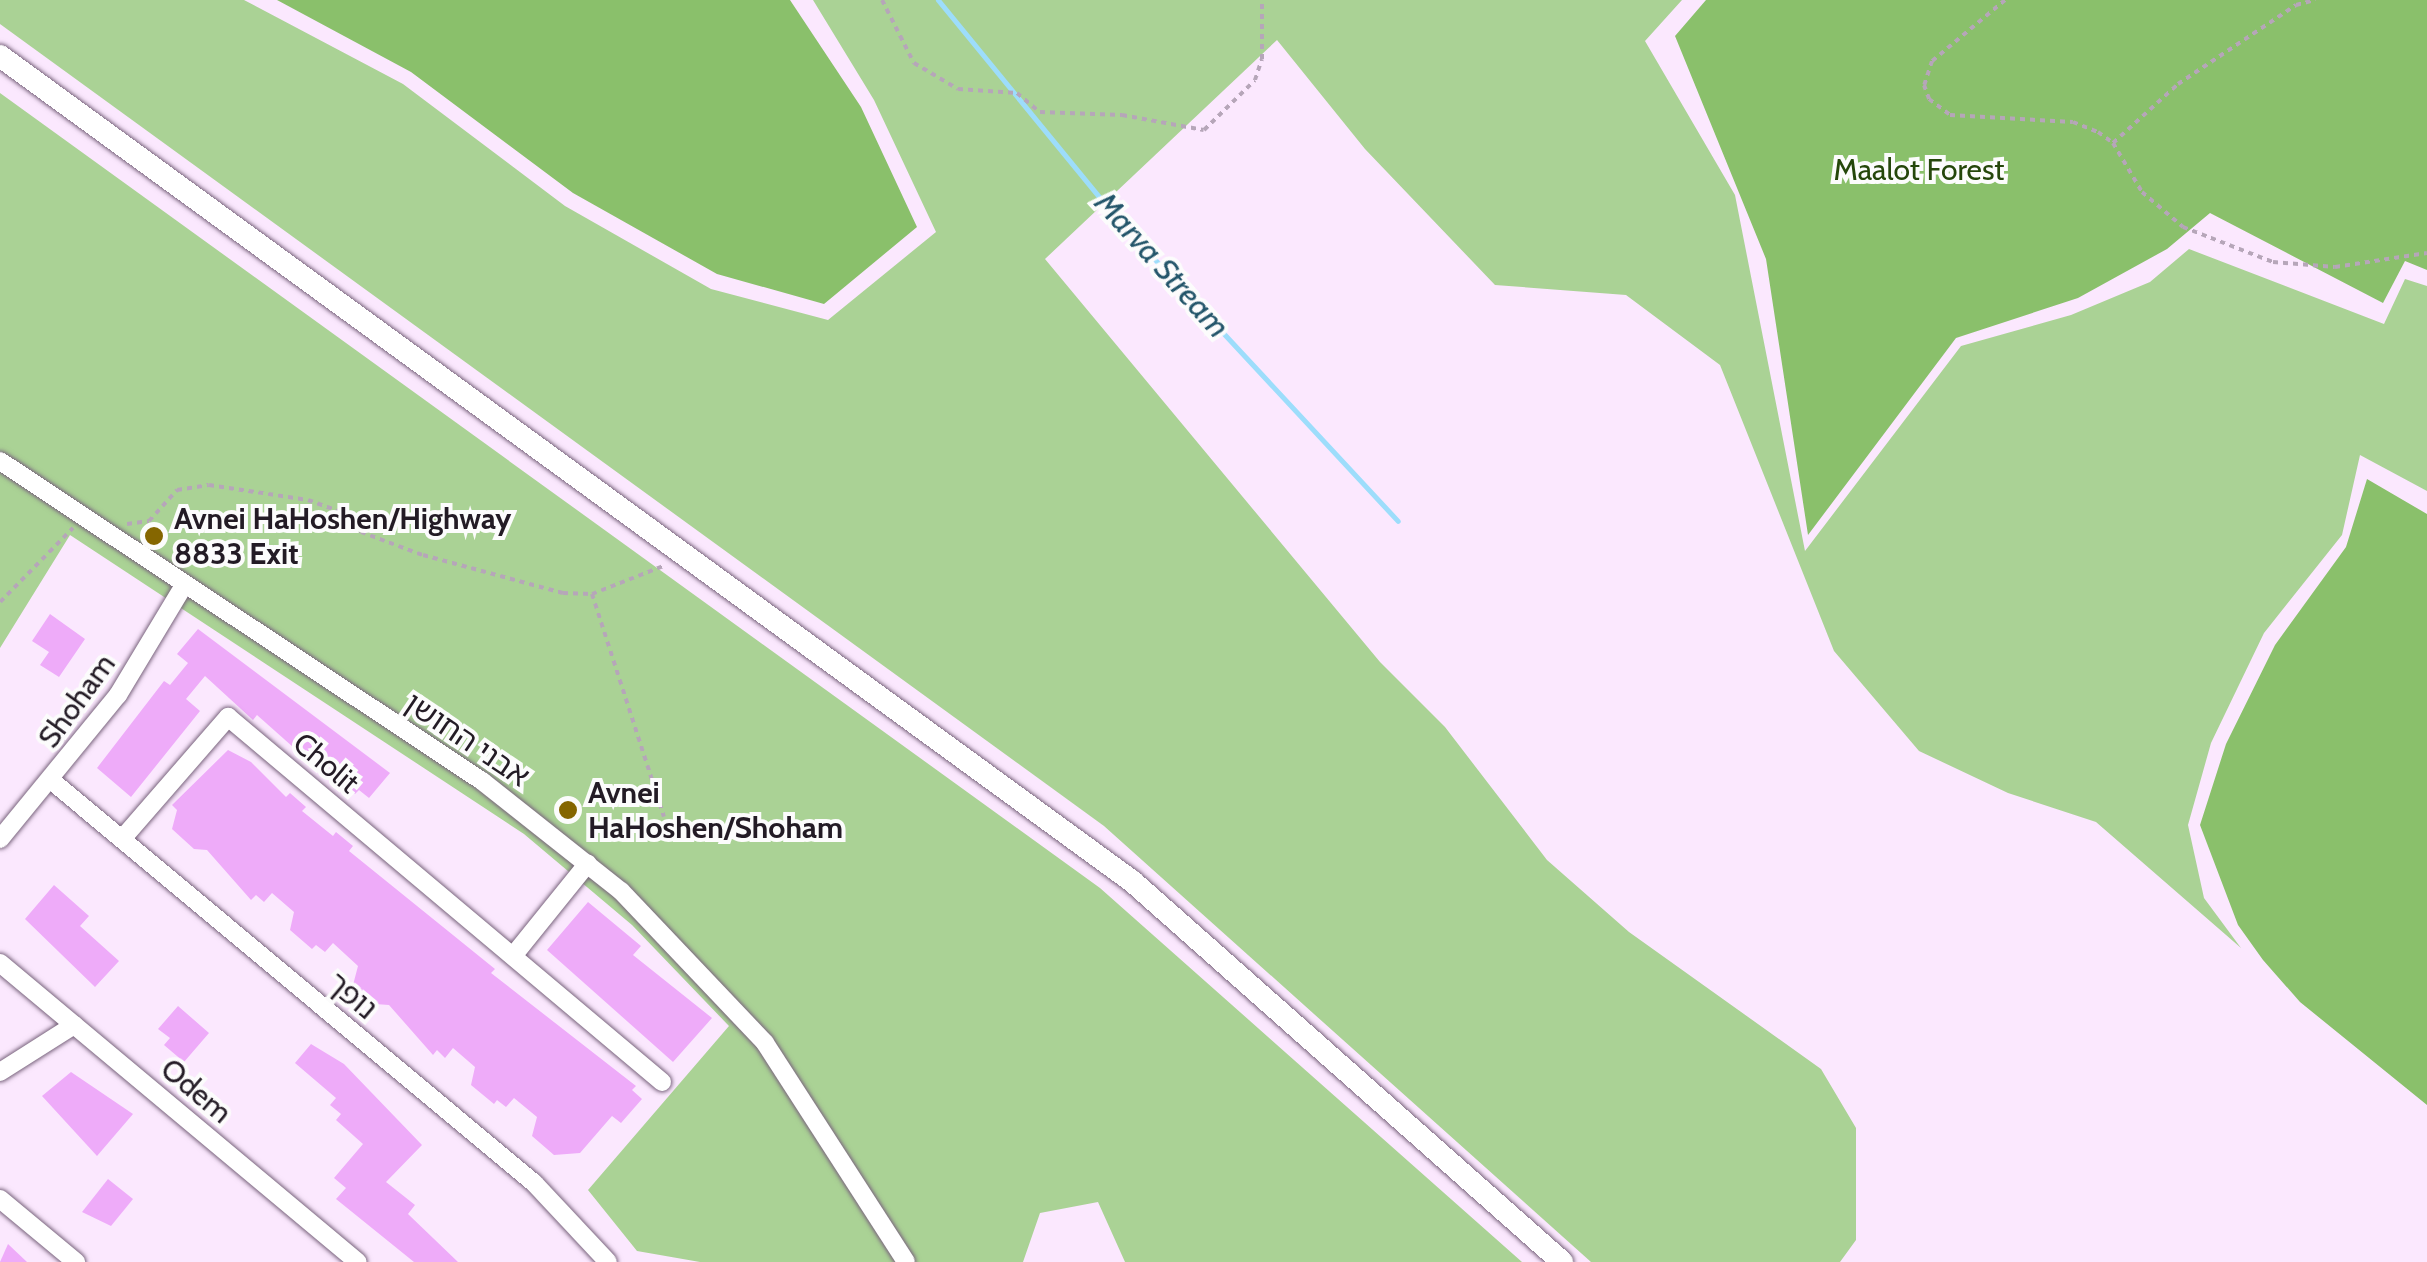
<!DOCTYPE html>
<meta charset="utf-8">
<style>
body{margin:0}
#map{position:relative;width:2427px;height:1262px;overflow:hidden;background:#fbe8fe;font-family:Cabin,"Noto Sans Hebrew",sans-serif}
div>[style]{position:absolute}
.green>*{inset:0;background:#aad295}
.forest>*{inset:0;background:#8ac06b}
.stream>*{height:5px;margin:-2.5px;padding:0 2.5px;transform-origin:2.5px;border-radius:2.5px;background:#9dddfb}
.building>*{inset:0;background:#eeabf9}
.path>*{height:4px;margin-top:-2px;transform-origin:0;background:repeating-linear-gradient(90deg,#b6a6b9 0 5px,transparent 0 10px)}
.roads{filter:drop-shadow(0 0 2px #79647d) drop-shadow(0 0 2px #79647d)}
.street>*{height:18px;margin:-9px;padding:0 9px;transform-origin:9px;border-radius:9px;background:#fff}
.secondary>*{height:22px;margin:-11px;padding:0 11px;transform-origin:11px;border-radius:11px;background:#fff}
.dots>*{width:28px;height:28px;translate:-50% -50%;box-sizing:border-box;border:5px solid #fcfcfc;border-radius:50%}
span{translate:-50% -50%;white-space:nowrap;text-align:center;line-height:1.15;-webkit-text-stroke:8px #fcfcfc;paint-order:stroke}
.park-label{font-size:30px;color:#25470b}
.poi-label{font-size:30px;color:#231b25;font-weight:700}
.left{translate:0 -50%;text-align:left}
.street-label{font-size:30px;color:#231b25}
.water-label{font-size:32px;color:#23556a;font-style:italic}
</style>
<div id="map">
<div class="green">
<div style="clip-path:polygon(0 0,244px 0,403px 84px,565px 206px,711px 289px,828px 320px,936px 232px,874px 100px,813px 0,1682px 0,1645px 41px,1735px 195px,1805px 551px,1961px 346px,2071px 315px,2150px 282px,2189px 249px,2384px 324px,2405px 279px,2427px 286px,2427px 491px,2360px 455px,2342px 535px,2264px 633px,2211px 743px,2188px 825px,2204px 898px,2241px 948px,2096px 822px,2008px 793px,1919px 751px,1834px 651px,1720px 365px,1626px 295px,1495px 285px,1365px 149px,1277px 40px,1045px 259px,1380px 662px,1445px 727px,1547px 860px,1629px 932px,1821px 1069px,1856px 1128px,1856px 1240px,1840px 1262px,1591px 1262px,1104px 826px,0 24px)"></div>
<div style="clip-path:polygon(0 93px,1100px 888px,1522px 1262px,1125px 1262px,1098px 1202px,1040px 1213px,1023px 1262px,700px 1262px,637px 1251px,588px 1190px,729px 1026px,632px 925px,524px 834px,70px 535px,0 648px)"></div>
</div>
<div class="forest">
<div style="clip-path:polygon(277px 0,790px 0,861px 107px,917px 227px,824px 304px,717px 274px,573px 193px,411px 72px)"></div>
<div style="clip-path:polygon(1706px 0,2427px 0,2427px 270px,2405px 261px,2383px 303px,2210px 213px,2167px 249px,2078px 298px,1956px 338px,1808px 535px,1766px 259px,1675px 36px)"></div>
<div style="clip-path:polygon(2367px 479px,2427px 514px,2427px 1105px,2300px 1002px,2263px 960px,2238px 925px,2200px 825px,2226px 744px,2275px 645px,2346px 547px)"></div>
</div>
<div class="stream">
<div style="left:938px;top:0;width:287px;rotate:50.7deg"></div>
<div style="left:1120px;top:222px;width:408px;rotate:47.1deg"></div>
</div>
<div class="building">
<div style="clip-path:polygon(50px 614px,85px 639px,59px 677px,40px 665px,49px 652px,32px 641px)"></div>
<div style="clip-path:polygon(198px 629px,390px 773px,369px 798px,359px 790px,355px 794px,317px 756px,306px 750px,302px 755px,257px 715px,253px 720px,205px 676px,186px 699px,200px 711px,131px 797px,97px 768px,164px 681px,170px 685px,188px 663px,177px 654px)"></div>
<div style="clip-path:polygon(228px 750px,251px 762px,286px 797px,290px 793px,306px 807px,302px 811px,333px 836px,336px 832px,353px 846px,349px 851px,495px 969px,491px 973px,636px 1086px,632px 1090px,642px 1099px,621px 1123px,612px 1116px,580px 1153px,554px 1155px,532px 1136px,537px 1117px,514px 1098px,506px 1107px,497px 1100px,494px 1104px,471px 1085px,475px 1067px,453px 1048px,445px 1058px,437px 1050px,433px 1055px,389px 1005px,375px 1004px,353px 985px,358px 966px,333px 943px,325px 952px,316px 945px,312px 949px,290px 930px,294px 912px,272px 893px,264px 902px,256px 895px,251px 900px,207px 850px,194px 849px,172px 829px,177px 810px,172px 805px)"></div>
<div style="clip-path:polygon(54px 885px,89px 916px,80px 926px,119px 961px,95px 987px,25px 919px)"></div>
<div style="clip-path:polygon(588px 902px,641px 946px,633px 955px,712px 1018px,673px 1062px,547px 950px)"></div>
<div style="clip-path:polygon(178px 1006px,209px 1033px,184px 1062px,164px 1045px,170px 1038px,158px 1029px)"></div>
<div style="clip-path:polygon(311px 1044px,344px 1064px,422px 1145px,386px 1182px,415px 1205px,408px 1214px,458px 1262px,414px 1262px,336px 1199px,346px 1188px,334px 1178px,363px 1144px,336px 1120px,341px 1114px,330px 1105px,336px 1098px,295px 1063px)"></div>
<div style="clip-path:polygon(71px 1072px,133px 1114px,97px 1156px,42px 1096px)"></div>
<div style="clip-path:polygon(108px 1179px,133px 1199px,111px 1226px,82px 1212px)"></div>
<div style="clip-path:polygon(8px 1244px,27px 1262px,0 1262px)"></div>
</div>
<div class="path">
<div style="left:882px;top:0;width:71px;rotate:63.1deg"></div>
<div style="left:914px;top:63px;width:51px;rotate:30.6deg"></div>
<div style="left:958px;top:89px;width:59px;rotate:3.9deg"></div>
<div style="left:1017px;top:93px;width:30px;rotate:40deg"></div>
<div style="left:1040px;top:112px;width:82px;rotate:2.1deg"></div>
<div style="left:1122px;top:115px;width:83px;rotate:10.4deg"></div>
<div style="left:1204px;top:130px;width:71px;rotate:-44.4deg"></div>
<div style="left:1255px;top:80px;width:22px;rotate:-72deg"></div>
<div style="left:1262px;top:59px;width:59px;rotate:-90deg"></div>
<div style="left:2005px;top:0;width:95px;rotate:140.1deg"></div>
<div style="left:1932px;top:61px;width:25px;rotate:108deg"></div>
<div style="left:1924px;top:85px;width:15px;rotate:70deg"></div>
<div style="left:1929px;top:99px;width:26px;rotate:37deg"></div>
<div style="left:1950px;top:115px;width:123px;rotate:3.3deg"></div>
<div style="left:2073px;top:122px;width:27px;rotate:22deg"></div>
<div style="left:2098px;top:132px;width:19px;rotate:36deg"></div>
<div style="left:2113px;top:143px;width:57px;rotate:59.4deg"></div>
<div style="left:2142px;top:192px;width:54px;rotate:40.5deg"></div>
<div style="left:2183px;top:227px;width:97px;rotate:21.3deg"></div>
<div style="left:2273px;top:262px;width:62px;rotate:4.6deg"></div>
<div style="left:2335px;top:267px;width:93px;rotate:-8.7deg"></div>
<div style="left:2113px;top:143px;width:88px;rotate:-42.2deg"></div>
<div style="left:2178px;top:84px;width:142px;rotate:-33.8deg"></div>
<div style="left:2296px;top:5px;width:20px;rotate:-15deg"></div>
<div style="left:127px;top:524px;width:22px;rotate:-8deg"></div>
<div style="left:149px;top:521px;width:42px;rotate:-47.9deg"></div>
<div style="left:177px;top:490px;width:32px;rotate:-9deg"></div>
<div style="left:209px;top:485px;width:100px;rotate:8.6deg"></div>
<div style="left:308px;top:500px;width:32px;rotate:20deg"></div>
<div style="left:338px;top:511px;width:31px;rotate:42deg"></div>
<div style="left:361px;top:532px;width:66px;rotate:20.4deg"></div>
<div style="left:423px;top:555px;width:145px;rotate:15.2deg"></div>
<div style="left:563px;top:593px;width:29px;rotate:2deg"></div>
<div style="left:592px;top:594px;width:79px;rotate:-21.4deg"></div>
<div style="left:592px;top:594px;width:234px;rotate:72.1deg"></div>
<div style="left:0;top:602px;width:104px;rotate:-45.4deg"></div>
</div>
<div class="roads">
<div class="street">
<div style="left:0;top:461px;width:579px;rotate:33.58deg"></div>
<div style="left:482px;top:781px;width:177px;rotate:38.4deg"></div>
<div style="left:621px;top:891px;width:209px;rotate:46.5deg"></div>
<div style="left:765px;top:1043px;width:260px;rotate:57.2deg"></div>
<div style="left:52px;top:781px;width:628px;rotate:39.83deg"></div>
<div style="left:534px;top:1183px;width:108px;rotate:46.9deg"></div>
<div style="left:0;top:839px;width:186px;rotate:-50.7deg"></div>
<div style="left:118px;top:695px;width:128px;rotate:-59deg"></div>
<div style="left:122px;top:839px;width:162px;rotate:-49deg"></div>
<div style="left:228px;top:717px;width:567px;rotate:40.06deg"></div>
<div style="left:513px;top:956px;width:119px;rotate:-51.1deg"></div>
<div style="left:0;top:963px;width:466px;rotate:39.9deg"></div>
<div style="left:0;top:1072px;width:88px;rotate:-32.4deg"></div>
<div style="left:0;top:1199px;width:99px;rotate:39.7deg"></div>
</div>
<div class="secondary">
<div style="left:0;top:56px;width:1402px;rotate:36.09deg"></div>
<div style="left:1133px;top:882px;width:573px;rotate:41.53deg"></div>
</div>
</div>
<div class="dots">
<div style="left:154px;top:536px;background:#856600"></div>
<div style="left:568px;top:810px;background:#856600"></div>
</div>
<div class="park-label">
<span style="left:1919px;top:170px">Maalot Forest</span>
</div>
<div class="poi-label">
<span class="left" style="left:174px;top:536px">Avnei HaHoshen/Highway<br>8833 Exit</span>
<span class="left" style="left:588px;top:810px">Avnei<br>HaHoshen/Shoham</span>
</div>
<div class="street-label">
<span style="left:77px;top:701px;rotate:-54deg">Shoham</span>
<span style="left:467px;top:740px;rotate:34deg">אבני החושן</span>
<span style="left:326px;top:763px;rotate:40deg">Cholit</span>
<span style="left:352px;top:996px;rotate:40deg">נופך</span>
<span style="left:196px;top:1091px;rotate:40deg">Odem</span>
</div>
<div class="water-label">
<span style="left:1162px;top:265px;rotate:48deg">Marva Stream</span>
</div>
</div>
